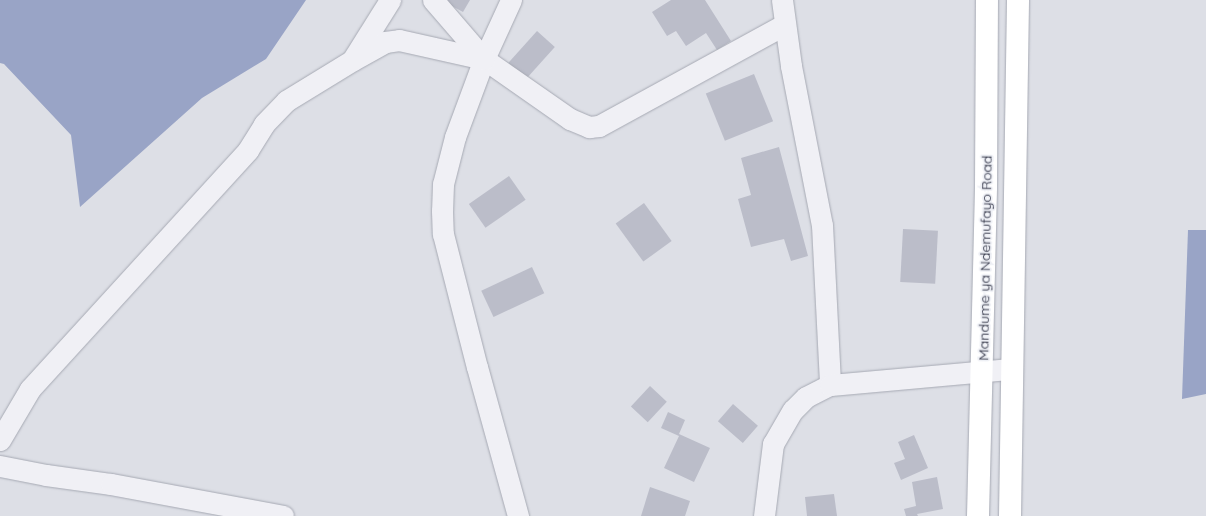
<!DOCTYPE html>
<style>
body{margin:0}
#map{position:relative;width:1206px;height:516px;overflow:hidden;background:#dddfe6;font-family:Quicksand,sans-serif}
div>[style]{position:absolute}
.water>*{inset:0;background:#99a4c6}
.building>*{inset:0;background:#bbbdc9;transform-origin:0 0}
.roads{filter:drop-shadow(0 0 1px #a6a9b3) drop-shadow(0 0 1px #a6a9b3)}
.minor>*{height:21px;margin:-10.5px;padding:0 10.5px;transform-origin:10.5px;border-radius:10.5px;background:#f0f0f5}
.major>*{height:22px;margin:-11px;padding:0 11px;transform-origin:11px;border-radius:11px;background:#fff}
span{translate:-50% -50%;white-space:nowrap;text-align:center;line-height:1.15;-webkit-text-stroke:3.5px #eceef4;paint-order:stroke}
.street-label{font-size:14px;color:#272a3c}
</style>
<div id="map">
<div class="water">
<div style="clip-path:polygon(0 0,306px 0,266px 59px,202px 98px,80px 207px,71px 135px,4px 64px,0 63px)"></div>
<div style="clip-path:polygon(1188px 230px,1206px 230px,1206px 394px,1182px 399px)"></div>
</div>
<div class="building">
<div style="clip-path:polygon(441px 0,470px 0,463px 12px)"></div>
<div style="clip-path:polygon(671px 0,705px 0,731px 41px,717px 50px,706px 33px,686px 46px,676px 31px,667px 36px,652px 12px)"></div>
<div style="left:537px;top:31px;width:24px;height:43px;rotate:42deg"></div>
<div style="left:754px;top:74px;width:51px;height:52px;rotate:68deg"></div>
<div style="clip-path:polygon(779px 147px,808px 256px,791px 261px,784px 239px,751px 247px,738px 199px,751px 195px,741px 158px)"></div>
<div style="left:509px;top:176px;width:29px;height:49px;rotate:55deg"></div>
<div style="left:644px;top:203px;width:47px;height:35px;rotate:54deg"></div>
<div style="left:903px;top:229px;width:35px;height:53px;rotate:3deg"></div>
<div style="left:532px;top:267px;width:29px;height:56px;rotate:65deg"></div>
<div style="left:650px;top:386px;width:23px;height:28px;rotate:43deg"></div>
<div style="left:733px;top:404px;width:33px;height:23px;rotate:41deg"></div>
<div style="clip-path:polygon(668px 412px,685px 420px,679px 434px,710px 448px,694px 482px,664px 468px,679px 436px,661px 428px)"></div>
<div style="clip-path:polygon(914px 435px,928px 468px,901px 480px,894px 463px,905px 459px,898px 442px)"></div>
<div style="clip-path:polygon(937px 477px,943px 509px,917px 514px,918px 516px,906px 516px,904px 509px,916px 506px,912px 482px)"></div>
<div style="clip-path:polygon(650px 487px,690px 501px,685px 516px,641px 516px)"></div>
<div style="clip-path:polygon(834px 494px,837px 516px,807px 516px,805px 497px)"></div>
</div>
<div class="roads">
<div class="minor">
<div style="left:511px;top:0;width:65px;rotate:114.6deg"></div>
<div style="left:484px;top:59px;width:83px;rotate:110.4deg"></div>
<div style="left:455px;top:137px;width:49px;rotate:104.3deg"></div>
<div style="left:443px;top:184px;width:27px;rotate:92deg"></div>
<div style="left:442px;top:211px;width:23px;rotate:88deg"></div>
<div style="left:443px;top:234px;width:137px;rotate:75.7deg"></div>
<div style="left:477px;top:367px;width:155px;rotate:74.6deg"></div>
<div style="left:782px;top:0;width:67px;rotate:82.2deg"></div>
<div style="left:791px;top:66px;width:162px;rotate:79deg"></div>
<div style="left:822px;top:225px;width:160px;rotate:87.1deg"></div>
<div style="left:353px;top:59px;width:70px;rotate:-57.9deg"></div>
<div style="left:484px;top:59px;width:105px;rotate:34.9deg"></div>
<div style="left:570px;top:119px;width:21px;rotate:23deg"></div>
<div style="left:589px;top:127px;width:10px;rotate:-6deg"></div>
<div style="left:599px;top:126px;width:212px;rotate:-28.7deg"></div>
<div style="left:0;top:440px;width:59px;rotate:-59.5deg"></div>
<div style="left:30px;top:389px;width:323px;rotate:-47.6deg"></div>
<div style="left:248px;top:150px;width:31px;rotate:-58deg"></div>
<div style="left:264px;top:124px;width:32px;rotate:-46deg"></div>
<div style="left:286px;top:101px;width:79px;rotate:-31.5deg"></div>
<div style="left:353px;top:60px;width:37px;rotate:-29deg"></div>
<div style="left:385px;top:42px;width:14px;rotate:-8deg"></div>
<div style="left:399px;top:40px;width:87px;rotate:12.6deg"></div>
<div style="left:484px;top:59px;width:78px;rotate:-130.8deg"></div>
<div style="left:0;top:466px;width:47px;rotate:11.1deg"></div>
<div style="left:46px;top:475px;width:66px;rotate:7.9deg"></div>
<div style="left:111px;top:484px;width:175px;rotate:10.5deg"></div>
<div style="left:764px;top:516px;width:73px;rotate:-82.9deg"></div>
<div style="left:773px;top:444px;width:39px;rotate:-60deg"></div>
<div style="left:793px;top:410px;width:18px;rotate:-45deg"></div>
<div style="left:806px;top:397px;width:27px;rotate:-27deg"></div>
<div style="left:830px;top:385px;width:182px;rotate:-5.1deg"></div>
</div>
<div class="major">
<div style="left:978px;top:516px;width:329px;rotate:-88.6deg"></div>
<div style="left:986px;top:187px;width:187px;rotate:-89.7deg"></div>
<div style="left:1010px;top:516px;width:516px;rotate:-89.11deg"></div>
</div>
</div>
<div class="street-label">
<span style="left:985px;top:258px;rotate:-89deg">Mandume ya Ndemufayo Road</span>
</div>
</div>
